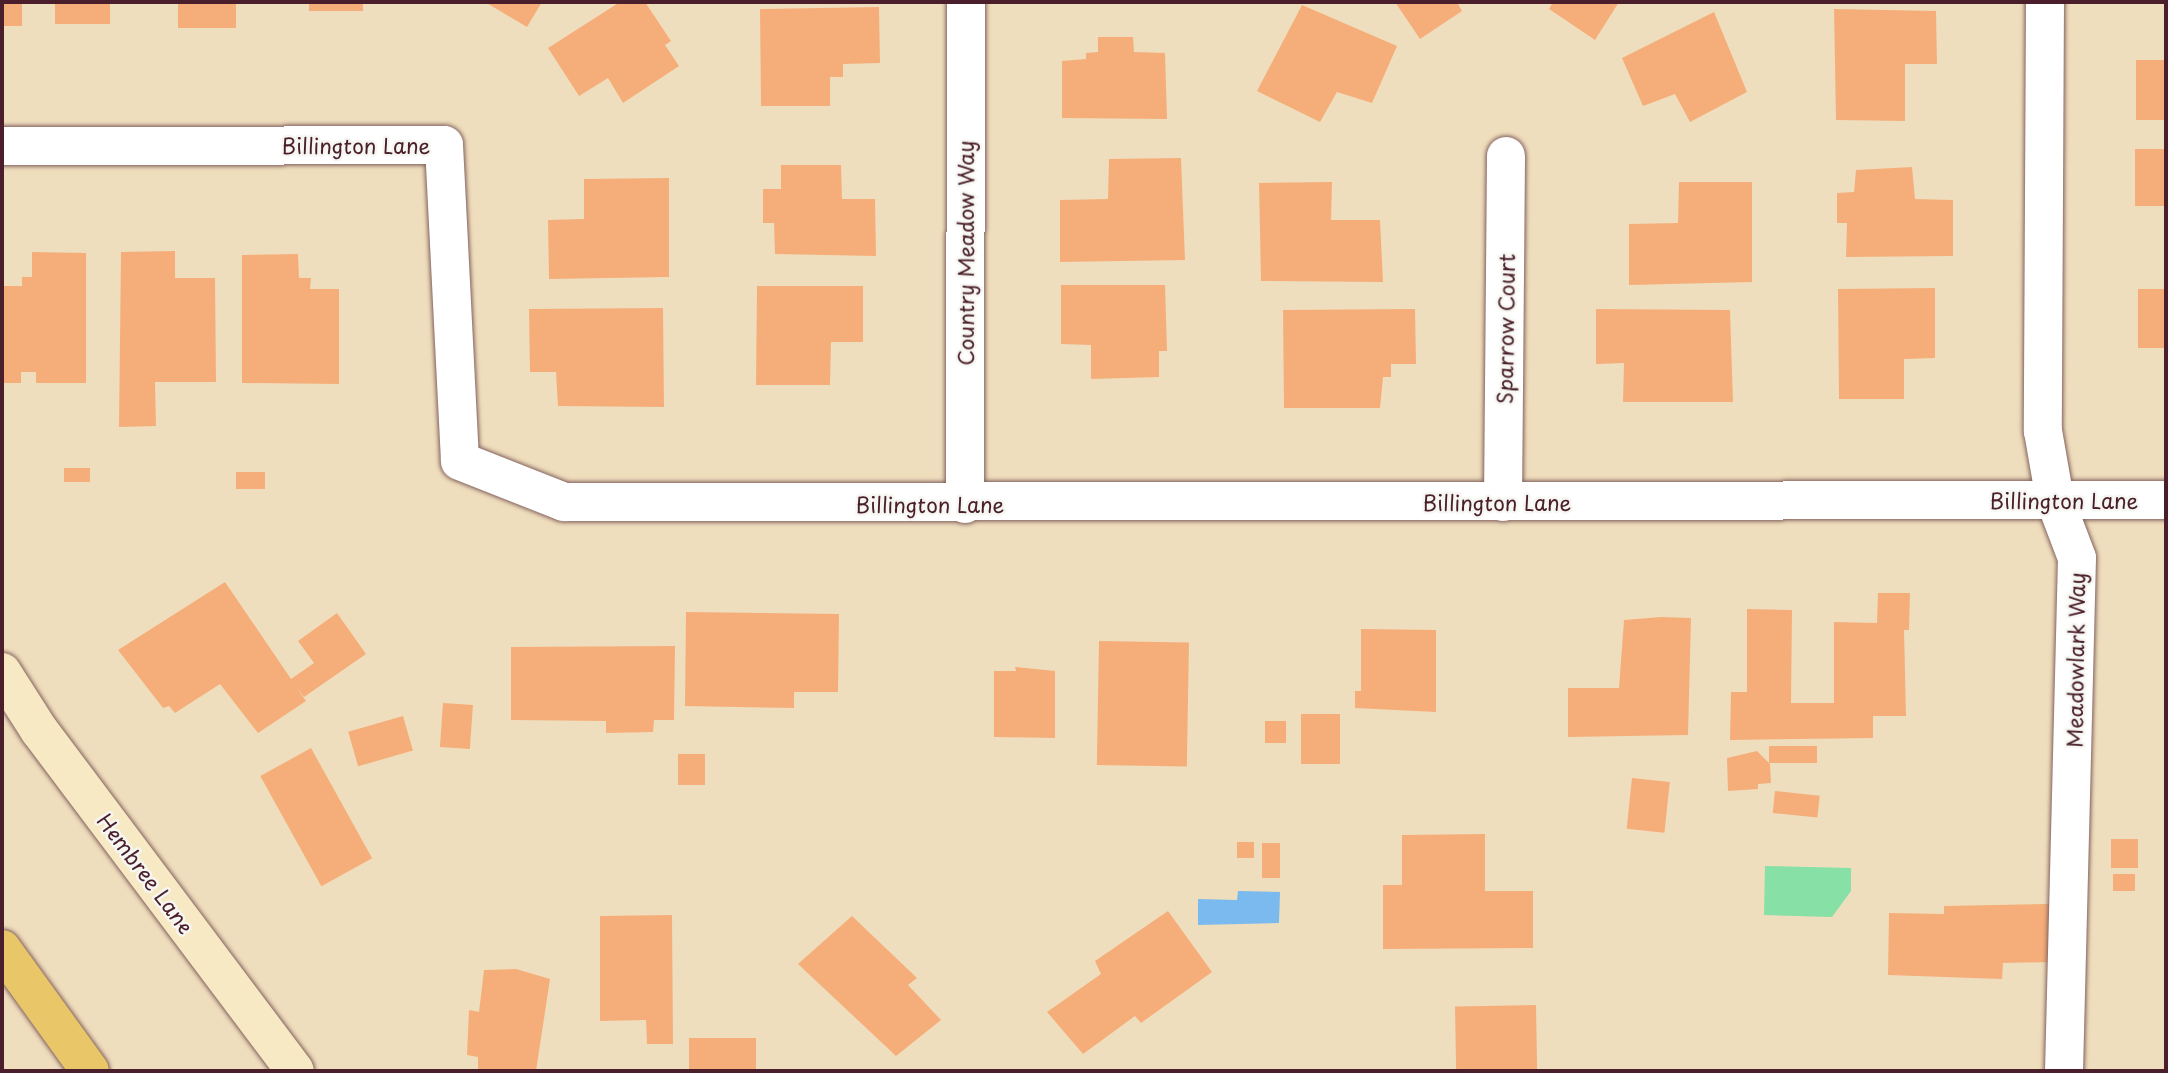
<!DOCTYPE html>
<style>
body{margin:0}
#map{position:relative;width:2168px;height:1073px;overflow:hidden;background:#efdebd;font-family:"Playpen Sans",sans-serif}
div>[style]{position:absolute}
.green>*{inset:0;background:#87e1a7}
.water>*{inset:0;background:#7abaee}
.building>*{inset:0;background:#f5ae7a;transform-origin:0 0}
.roads{filter:drop-shadow(0 0 2px #84625e) drop-shadow(0 0 2px #84625e)}
.street>*{height:38px;margin:-19px;padding:0 19px;transform-origin:19px;border-radius:19px;background:#fff}
.secondary>*{height:38px;margin:-19px;padding:0 19px;transform-origin:19px;border-radius:19px;background:#f6e9c3}
.highway>*{height:38px;margin:-19px;padding:0 19px;transform-origin:19px;border-radius:19px;background:#e9c769}
span{translate:-50% -50%;white-space:nowrap;text-align:center;line-height:1.15;-webkit-text-stroke:5px #f6f6f2;paint-order:stroke}
.street-label{font-size:21px;color:#4a1f2b}
.frame{position:absolute;inset:0;border:4px solid #4a1f2b;pointer-events:none}
</style>
<div id="map">
<div class="green">
<div style="clip-path:polygon(1765px 866px,1851px 868px,1851px 891px,1832px 917px,1764px 915px)"></div>
</div>
<div class="water">
<div style="clip-path:polygon(1238px 891px,1280px 892px,1279px 923px,1198px 925px,1198px 899px,1237px 900px)"></div>
</div>
<div class="building">
<div style="left:2px;top:2px;width:20px;height:24px"></div>
<div style="left:55px;top:2px;width:55px;height:22px"></div>
<div style="left:178px;top:2px;width:58px;height:26px"></div>
<div style="left:309px;top:2px;width:54px;height:9px"></div>
<div style="clip-path:polygon(485px 2px,542px 2px,527px 27px)"></div>
<div style="clip-path:polygon(620px 2px,645px 2px,671px 41px,665px 45px,679px 66px,623px 103px,608px 78px,579px 96px,548px 48px)"></div>
<div style="clip-path:polygon(1395px 2px,1457px 2px,1462px 11px,1420px 39px)"></div>
<div style="clip-path:polygon(1553px 2px,1619px 2px,1595px 40px,1549px 9px)"></div>
<div style="clip-path:polygon(1302px 5px,1397px 46px,1372px 103px,1337px 92px,1320px 122px,1257px 91px)"></div>
<div style="clip-path:polygon(879px 7px,880px 63px,843px 64px,843px 77px,830px 77px,830px 106px,761px 106px,760px 9px)"></div>
<div style="clip-path:polygon(1834px 9px,1936px 11px,1937px 64px,1905px 64px,1905px 121px,1836px 120px)"></div>
<div style="clip-path:polygon(1714px 12px,1747px 92px,1690px 122px,1675px 94px,1643px 106px,1622px 58px)"></div>
<div style="clip-path:polygon(1098px 37px,1133px 37px,1134px 52px,1165px 53px,1167px 119px,1062px 118px,1062px 61px,1086px 59px,1086px 53px,1098px 52px)"></div>
<div style="left:2166px;top:60px;width:60px;height:30px;rotate:90deg"></div>
<div style="left:2135px;top:149px;width:31px;height:57px"></div>
<div style="clip-path:polygon(1181px 158px,1185px 260px,1060px 262px,1060px 200px,1108px 199px,1109px 159px)"></div>
<div style="clip-path:polygon(781px 165px,841px 165px,842px 199px,875px 199px,876px 256px,775px 254px,774px 223px,763px 223px,763px 189px,781px 189px)"></div>
<div style="clip-path:polygon(1912px 167px,1915px 199px,1953px 200px,1953px 256px,1846px 257px,1847px 223px,1837px 223px,1837px 193px,1854px 192px,1856px 170px)"></div>
<div style="clip-path:polygon(669px 178px,669px 277px,549px 279px,548px 220px,584px 219px,584px 179px)"></div>
<div style="clip-path:polygon(1332px 182px,1331px 220px,1380px 220px,1383px 282px,1261px 281px,1259px 183px)"></div>
<div style="clip-path:polygon(1679px 182px,1752px 182px,1752px 282px,1629px 285px,1629px 224px,1678px 223px)"></div>
<div style="clip-path:polygon(175px 251px,175px 278px,215px 278px,216px 382px,155px 382px,156px 426px,119px 427px,121px 252px)"></div>
<div style="clip-path:polygon(32px 252px,86px 253px,86px 383px,36px 383px,36px 372px,21px 372px,21px 383px,2px 383px,2px 286px,22px 286px,22px 277px,32px 277px)"></div>
<div style="clip-path:polygon(298px 254px,299px 278px,311px 278px,310px 289px,339px 289px,339px 384px,242px 383px,242px 255px)"></div>
<div style="clip-path:polygon(1061px 285px,1165px 285px,1167px 351px,1159px 351px,1159px 377px,1091px 379px,1091px 345px,1061px 344px)"></div>
<div style="clip-path:polygon(757px 286px,863px 286px,863px 342px,831px 342px,830px 385px,756px 385px)"></div>
<div style="clip-path:polygon(1935px 288px,1935px 358px,1904px 359px,1904px 399px,1839px 399px,1838px 289px)"></div>
<div style="left:2166px;top:289px;width:59px;height:28px;rotate:90deg"></div>
<div style="clip-path:polygon(663px 308px,664px 407px,558px 406px,556px 372px,530px 372px,529px 309px)"></div>
<div style="clip-path:polygon(1415px 309px,1416px 364px,1391px 364px,1391px 377px,1383px 377px,1380px 408px,1284px 408px,1283px 310px)"></div>
<div style="clip-path:polygon(1596px 309px,1730px 310px,1733px 402px,1623px 402px,1624px 363px,1596px 364px)"></div>
<div style="left:64px;top:468px;width:26px;height:14px"></div>
<div style="left:265px;top:472px;width:17px;height:29px;rotate:90deg"></div>
<div style="clip-path:polygon(225px 582px,291px 679px,314px 663px,298px 641px,337px 613px,366px 654px,304px 697px,296px 687px,306px 701px,258px 733px,220px 684px,175px 713px,169px 706px,163px 708px,118px 650px)"></div>
<div style="clip-path:polygon(1878px 593px,1910px 593px,1909px 630px,1904px 630px,1906px 716px,1873px 716px,1873px 738px,1730px 740px,1731px 692px,1747px 692px,1747px 609px,1792px 610px,1791px 703px,1834px 703px,1834px 622px,1877px 623px)"></div>
<div style="clip-path:polygon(686px 612px,839px 614px,838px 692px,794px 692px,794px 708px,685px 706px)"></div>
<div style="clip-path:polygon(1661px 617px,1691px 618px,1688px 735px,1568px 737px,1568px 688px,1619px 688px,1624px 620px)"></div>
<div style="clip-path:polygon(1361px 629px,1436px 630px,1436px 712px,1355px 708px,1355px 691px,1361px 691px)"></div>
<div style="left:1099px;top:641px;width:90px;height:124px;rotate:1deg"></div>
<div style="clip-path:polygon(675px 646px,674px 720px,654px 720px,653px 732px,606px 733px,606px 721px,511px 720px,511px 647px)"></div>
<div style="clip-path:polygon(1015px 667px,1055px 671px,1055px 738px,994px 737px,994px 671px,1016px 671px)"></div>
<div style="left:443px;top:703px;width:30px;height:44px;rotate:4deg"></div>
<div style="left:1340px;top:714px;width:50px;height:39px;rotate:90deg"></div>
<div style="left:403px;top:716px;width:36px;height:57px;rotate:74deg"></div>
<div style="left:1265px;top:721px;width:21px;height:22px"></div>
<div style="left:1769px;top:746px;width:48px;height:17px"></div>
<div style="left:311px;top:748px;width:126px;height:58px;rotate:61deg"></div>
<div style="clip-path:polygon(1757px 751px,1770px 764px,1771px 783px,1758px 784px,1758px 789px,1728px 791px,1727px 758px)"></div>
<div style="left:678px;top:754px;width:27px;height:31px"></div>
<div style="left:1632px;top:778px;width:38px;height:51px;rotate:6deg"></div>
<div style="left:1775px;top:791px;width:45px;height:22px;rotate:6deg"></div>
<div style="clip-path:polygon(1485px 834px,1485px 891px,1533px 891px,1533px 948px,1383px 949px,1383px 885px,1402px 885px,1402px 835px)"></div>
<div style="left:2111px;top:839px;width:27px;height:29px"></div>
<div style="left:1237px;top:842px;width:17px;height:16px"></div>
<div style="left:1262px;top:843px;width:18px;height:35px"></div>
<div style="left:2135px;top:874px;width:17px;height:22px;rotate:90deg"></div>
<div style="clip-path:polygon(2049px 904px,2050px 962px,2003px 963px,2002px 979px,1888px 975px,1889px 913px,1944px 914px,1944px 906px)"></div>
<div style="clip-path:polygon(1168px 911px,1212px 972px,1141px 1023px,1135px 1016px,1083px 1054px,1047px 1012px,1101px 974px,1095px 961px)"></div>
<div style="clip-path:polygon(672px 915px,673px 1044px,647px 1044px,646px 1020px,600px 1021px,600px 916px)"></div>
<div style="clip-path:polygon(852px 916px,917px 978px,908px 985px,941px 1020px,896px 1056px,798px 964px)"></div>
<div style="clip-path:polygon(516px 969px,550px 979px,536px 1071px,478px 1071px,478px 1057px,467px 1055px,469px 1010px,479px 1012px,484px 970px)"></div>
<div style="left:1536px;top:1005px;width:66px;height:81px;rotate:89deg"></div>
<div style="left:756px;top:1038px;width:33px;height:67px;rotate:90deg"></div>
</div>
<div class="roads">
<div class="street">
<div style="left:2045px;top:2px;width:429px;rotate:90.3deg"></div>
<div style="left:2043px;top:431px;width:70px;rotate:80.1deg"></div>
<div style="left:2055px;top:500px;width:62px;rotate:69.2deg"></div>
<div style="left:2077px;top:558px;width:513px;rotate:91.45deg"></div>
<div style="left:2px;top:146px;width:442px;rotate:-0.1deg"></div>
<div style="left:444px;top:145px;width:316px;rotate:87.1deg"></div>
<div style="left:460px;top:461px;width:112px;rotate:21.5deg"></div>
<div style="left:564px;top:502px;width:1602px;rotate:-0.07deg"></div>
<div style="left:1503px;top:502px;width:346px;rotate:-89.5deg"></div>
<div style="left:965px;top:504px;width:502px;rotate:-89.89deg"></div>
</div>
<div class="secondary">
<div style="left:2px;top:672px;width:69px;rotate:57.5deg"></div>
<div style="left:39px;top:730px;width:426px;rotate:53.1deg"></div>
</div>
<div class="highway">
<div style="left:2px;top:949px;width:150px;rotate:54.2deg"></div>
</div>
</div>
<div class="street-label">
<span style="left:356px;top:145px">Billington Lane</span>
<span style="left:965px;top:253px;rotate:-90deg">Country Meadow Way</span>
<span style="left:1505px;top:329px;rotate:-89deg">Sparrow Court</span>
<span style="left:2064px;top:500px">Billington Lane</span>
<span style="left:1497px;top:502px">Billington Lane</span>
<span style="left:930px;top:504px">Billington Lane</span>
<span style="left:2075px;top:660px;rotate:-89deg">Meadowlark Way</span>
<span style="left:146px;top:873px;rotate:53deg">Hembree Lane</span>
</div>
<div class="frame"></div>
</div>
